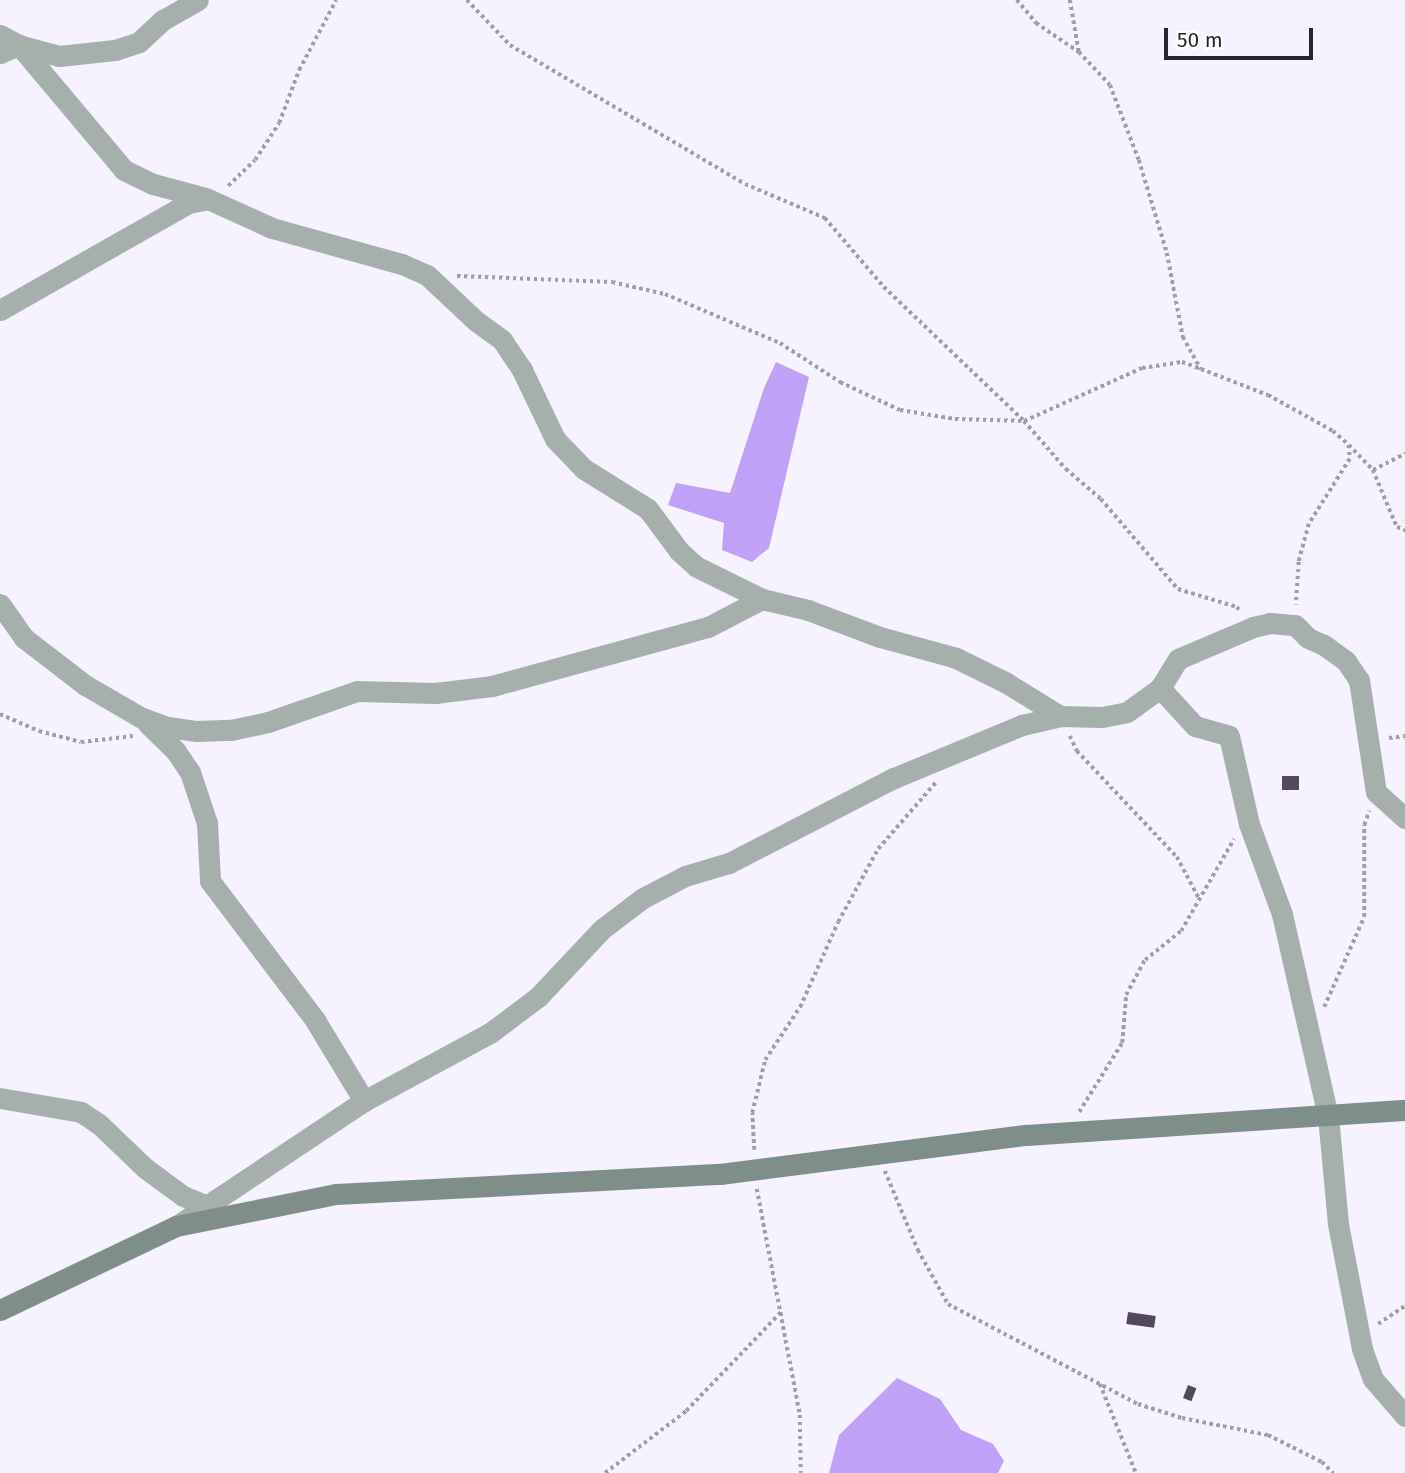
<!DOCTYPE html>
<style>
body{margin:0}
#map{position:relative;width:1405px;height:1473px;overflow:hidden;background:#f6f2ff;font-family:"Fira Sans",sans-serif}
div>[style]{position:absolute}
.forest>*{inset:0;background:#c1a0f8}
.building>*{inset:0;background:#504a5c;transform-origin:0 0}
.path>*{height:3.5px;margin-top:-1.75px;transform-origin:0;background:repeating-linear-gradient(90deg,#a19da8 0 3.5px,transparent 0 7px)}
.street>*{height:21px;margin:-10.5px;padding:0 10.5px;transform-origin:10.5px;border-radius:10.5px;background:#a5b0ac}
.secondary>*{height:21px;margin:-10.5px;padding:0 10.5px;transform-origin:10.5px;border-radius:10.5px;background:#7e8f89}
span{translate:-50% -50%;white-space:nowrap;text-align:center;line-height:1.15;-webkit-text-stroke:7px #fff;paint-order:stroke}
.scale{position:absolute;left:1164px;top:28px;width:149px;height:32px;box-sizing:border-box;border:4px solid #29262e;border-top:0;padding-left:9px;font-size:21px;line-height:24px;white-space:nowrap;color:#29262e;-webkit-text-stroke:5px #fff;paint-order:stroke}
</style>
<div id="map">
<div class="forest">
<div style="clip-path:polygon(776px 362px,809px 377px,769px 548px,752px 562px,722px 550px,724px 523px,668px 505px,676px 483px,730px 493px,764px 388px)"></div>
<div style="clip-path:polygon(897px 1378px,940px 1399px,961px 1430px,993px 1444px,1004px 1461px,998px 1473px,829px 1473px,839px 1435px)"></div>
</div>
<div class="building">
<div style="left:1299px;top:776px;width:14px;height:17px;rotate:90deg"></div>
<div style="left:1128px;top:1312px;width:28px;height:12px;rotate:8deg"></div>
<div style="left:1188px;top:1385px;width:9px;height:14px;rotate:21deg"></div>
</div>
<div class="path">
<div style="left:467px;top:0;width:62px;rotate:46.3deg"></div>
<div style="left:510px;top:45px;width:273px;rotate:30.6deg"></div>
<div style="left:745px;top:184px;width:87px;rotate:23deg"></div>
<div style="left:825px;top:218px;width:91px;rotate:49.5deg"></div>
<div style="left:884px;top:287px;width:194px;rotate:43.7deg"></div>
<div style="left:1024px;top:421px;width:64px;rotate:48.8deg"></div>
<div style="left:1066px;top:469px;width:46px;rotate:40.6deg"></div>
<div style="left:1101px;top:499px;width:118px;rotate:49.5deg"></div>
<div style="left:1178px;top:589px;width:62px;rotate:17deg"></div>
<div style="left:1237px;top:607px;width:6px;rotate:51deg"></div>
<div style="left:1017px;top:0;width:30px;rotate:50deg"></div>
<div style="left:1036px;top:23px;width:52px;rotate:34deg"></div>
<div style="left:1079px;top:52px;width:45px;rotate:46.8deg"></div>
<div style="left:1110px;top:85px;width:80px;rotate:68.9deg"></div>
<div style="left:1139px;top:160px;width:97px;rotate:73.2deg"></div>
<div style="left:1167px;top:253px;width:86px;rotate:79.2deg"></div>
<div style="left:1183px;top:337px;width:37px;rotate:61deg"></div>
<div style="left:1201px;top:369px;width:72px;rotate:21.2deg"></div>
<div style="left:1268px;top:395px;width:74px;rotate:29deg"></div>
<div style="left:1333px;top:431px;width:21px;rotate:41deg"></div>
<div style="left:1349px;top:445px;width:14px;rotate:86deg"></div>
<div style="left:1350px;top:459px;width:77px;rotate:122.2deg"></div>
<div style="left:1309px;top:524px;width:39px;rotate:105deg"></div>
<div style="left:1299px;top:562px;width:43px;rotate:94deg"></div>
<div style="left:1070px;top:0;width:53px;rotate:80.2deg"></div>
<div style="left:228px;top:186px;width:37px;rotate:-44deg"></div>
<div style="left:255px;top:160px;width:44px;rotate:-57deg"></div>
<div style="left:279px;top:123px;width:57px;rotate:-69.3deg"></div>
<div style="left:299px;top:70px;width:79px;rotate:-62.1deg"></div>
<div style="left:457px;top:276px;width:155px;rotate:2.2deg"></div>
<div style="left:612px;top:282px;width:54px;rotate:12.8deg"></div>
<div style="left:665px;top:294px;width:125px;rotate:23.1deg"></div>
<div style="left:780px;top:343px;width:72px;rotate:33deg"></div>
<div style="left:840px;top:382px;width:66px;rotate:25deg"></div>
<div style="left:900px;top:410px;width:56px;rotate:9.3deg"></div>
<div style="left:955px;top:419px;width:69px;rotate:1.7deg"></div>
<div style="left:1024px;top:421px;width:129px;rotate:-24.2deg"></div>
<div style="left:1142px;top:368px;width:40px;rotate:-8.5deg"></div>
<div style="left:1182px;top:362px;width:20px;rotate:20deg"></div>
<div style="left:1349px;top:445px;width:35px;rotate:46deg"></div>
<div style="left:1373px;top:470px;width:62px;rotate:67.2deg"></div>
<div style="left:1397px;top:527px;width:9px;rotate:21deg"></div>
<div style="left:1373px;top:470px;width:36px;rotate:-27deg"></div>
<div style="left:0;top:714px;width:43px;rotate:23.6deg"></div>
<div style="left:39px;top:731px;width:43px;rotate:14.7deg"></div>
<div style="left:81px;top:742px;width:52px;rotate:-6.6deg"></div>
<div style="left:1070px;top:736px;width:17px;rotate:65deg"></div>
<div style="left:1077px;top:751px;width:146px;rotate:46.7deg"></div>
<div style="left:1177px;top:857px;width:49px;rotate:61.9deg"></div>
<div style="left:1389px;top:738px;width:16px;rotate:-7deg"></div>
<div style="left:1324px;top:1007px;width:98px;rotate:-66deg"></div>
<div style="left:1364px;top:917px;width:92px;rotate:-90deg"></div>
<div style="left:1364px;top:825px;width:15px;rotate:-70deg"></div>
<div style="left:1079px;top:1112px;width:81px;rotate:-58.1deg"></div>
<div style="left:1122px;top:1043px;width:48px;rotate:-85.2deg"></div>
<div style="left:1126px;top:995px;width:40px;rotate:-62deg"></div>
<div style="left:1145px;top:960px;width:46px;rotate:-38.9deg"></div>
<div style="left:1181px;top:931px;width:106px;rotate:-60.1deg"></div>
<div style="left:754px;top:1150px;width:37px;rotate:-93deg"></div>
<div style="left:752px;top:1113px;width:55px;rotate:-76.2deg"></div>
<div style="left:765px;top:1060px;width:64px;rotate:-56.6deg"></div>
<div style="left:800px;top:1007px;width:93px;rotate:-65.9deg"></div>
<div style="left:838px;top:922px;width:83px;rotate:-61.3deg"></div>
<div style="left:878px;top:849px;width:89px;rotate:-49.1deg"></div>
<div style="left:885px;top:1171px;width:86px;rotate:67.3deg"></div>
<div style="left:918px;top:1250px;width:62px;rotate:60.9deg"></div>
<div style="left:948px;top:1304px;width:215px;rotate:27.8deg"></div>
<div style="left:1138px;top:1404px;width:46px;rotate:17.7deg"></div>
<div style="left:1182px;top:1418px;width:88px;rotate:11.2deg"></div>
<div style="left:1268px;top:1435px;width:60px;rotate:26.6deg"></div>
<div style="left:1322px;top:1462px;width:16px;rotate:45deg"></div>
<div style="left:757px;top:1189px;width:230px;rotate:79.2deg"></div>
<div style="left:800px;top:1415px;width:58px;rotate:89deg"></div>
<div style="left:1378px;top:1324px;width:32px;rotate:-34deg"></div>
<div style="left:1100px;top:1384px;width:96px;rotate:68deg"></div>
<div style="left:605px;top:1473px;width:102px;rotate:-37.4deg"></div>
<div style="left:686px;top:1411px;width:139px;rotate:-46.2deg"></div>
</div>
<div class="street">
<div style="left:0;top:35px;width:21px;rotate:28deg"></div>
<div style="left:19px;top:45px;width:41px;rotate:15.4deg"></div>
<div style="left:59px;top:56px;width:56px;rotate:-6.1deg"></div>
<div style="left:115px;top:50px;width:25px;rotate:-18deg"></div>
<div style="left:139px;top:42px;width:33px;rotate:-43deg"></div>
<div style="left:163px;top:20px;width:40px;rotate:-29.7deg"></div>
<div style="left:0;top:53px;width:21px;rotate:-23deg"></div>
<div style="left:19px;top:45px;width:163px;rotate:50deg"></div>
<div style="left:124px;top:170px;width:32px;rotate:26deg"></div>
<div style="left:153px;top:184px;width:55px;rotate:14.8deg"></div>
<div style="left:0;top:310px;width:216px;rotate:-29.6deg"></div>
<div style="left:188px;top:203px;width:20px;rotate:-11deg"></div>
<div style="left:208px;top:199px;width:70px;rotate:24.4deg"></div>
<div style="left:272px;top:228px;width:135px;rotate:15.5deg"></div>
<div style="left:402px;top:264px;width:27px;rotate:24deg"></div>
<div style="left:427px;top:275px;width:67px;rotate:43.2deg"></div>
<div style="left:476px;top:321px;width:32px;rotate:36deg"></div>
<div style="left:502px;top:340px;width:36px;rotate:56deg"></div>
<div style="left:522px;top:370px;width:76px;rotate:64.4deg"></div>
<div style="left:555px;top:439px;width:42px;rotate:46deg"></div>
<div style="left:584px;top:469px;width:75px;rotate:32deg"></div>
<div style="left:648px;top:509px;width:52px;rotate:53.6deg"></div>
<div style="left:679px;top:551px;width:24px;rotate:42deg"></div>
<div style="left:697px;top:567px;width:72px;rotate:26.2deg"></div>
<div style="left:0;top:604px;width:42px;rotate:54.8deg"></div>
<div style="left:24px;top:638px;width:77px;rotate:37.6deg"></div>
<div style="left:85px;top:685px;width:64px;rotate:30.2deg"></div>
<div style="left:140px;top:717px;width:30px;rotate:20deg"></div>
<div style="left:168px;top:727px;width:29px;rotate:8deg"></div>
<div style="left:197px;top:731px;width:34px;rotate:-2deg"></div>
<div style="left:231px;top:730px;width:38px;rotate:-12deg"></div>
<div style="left:268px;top:722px;width:94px;rotate:-19.2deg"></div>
<div style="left:357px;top:691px;width:78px;rotate:1.5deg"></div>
<div style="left:435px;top:693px;width:57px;rotate:-7deg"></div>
<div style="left:492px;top:686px;width:224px;rotate:-15.3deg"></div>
<div style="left:708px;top:627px;width:61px;rotate:-27.4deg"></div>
<div style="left:762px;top:599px;width:47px;rotate:13.4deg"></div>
<div style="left:808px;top:610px;width:77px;rotate:20.6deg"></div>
<div style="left:880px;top:637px;width:79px;rotate:15.4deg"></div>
<div style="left:956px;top:658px;width:55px;rotate:26.1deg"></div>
<div style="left:1005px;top:682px;width:65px;rotate:31.7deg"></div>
<div style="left:1160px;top:688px;width:52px;rotate:47.4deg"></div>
<div style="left:1195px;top:726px;width:35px;rotate:16deg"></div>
<div style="left:1229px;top:736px;width:90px;rotate:77.2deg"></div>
<div style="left:1249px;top:824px;width:96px;rotate:69.9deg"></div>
<div style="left:1282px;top:914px;width:207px;rotate:77.2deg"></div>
<div style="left:1328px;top:1116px;width:108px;rotate:84.7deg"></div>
<div style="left:1338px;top:1224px;width:127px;rotate:79.1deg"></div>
<div style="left:1362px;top:1349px;width:32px;rotate:70deg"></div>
<div style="left:1373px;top:1379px;width:49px;rotate:49.1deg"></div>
<div style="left:148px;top:724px;width:37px;rotate:44deg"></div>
<div style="left:175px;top:750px;width:27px;rotate:56deg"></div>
<div style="left:190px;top:772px;width:54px;rotate:71.6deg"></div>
<div style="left:207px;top:823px;width:58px;rotate:87deg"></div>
<div style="left:210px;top:881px;width:174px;rotate:52.9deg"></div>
<div style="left:315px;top:1020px;width:95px;rotate:58.8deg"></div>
<div style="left:0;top:1098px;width:82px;rotate:9.8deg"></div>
<div style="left:81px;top:1112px;width:22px;rotate:34deg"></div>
<div style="left:99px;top:1124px;width:64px;rotate:43.7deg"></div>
<div style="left:145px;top:1168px;width:47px;rotate:36.4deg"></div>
<div style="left:183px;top:1196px;width:35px;rotate:22deg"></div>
<div style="left:178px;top:1225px;width:224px;rotate:-33.7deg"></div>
<div style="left:364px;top:1101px;width:143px;rotate:-28.4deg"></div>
<div style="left:490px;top:1033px;width:60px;rotate:-36.9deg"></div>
<div style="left:538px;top:997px;width:93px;rotate:-46.7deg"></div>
<div style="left:602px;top:929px;width:51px;rotate:-37.1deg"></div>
<div style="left:643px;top:898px;width:47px;rotate:-27.6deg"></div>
<div style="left:685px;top:876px;width:46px;rotate:-16.5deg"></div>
<div style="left:729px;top:863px;width:186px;rotate:-27.3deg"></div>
<div style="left:894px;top:778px;width:139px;rotate:-22.5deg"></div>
<div style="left:1022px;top:725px;width:39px;rotate:-13deg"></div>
<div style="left:1060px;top:716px;width:42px;rotate:1.4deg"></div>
<div style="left:1102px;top:717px;width:25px;rotate:-11deg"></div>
<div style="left:1127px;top:712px;width:41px;rotate:-36deg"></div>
<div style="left:1160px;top:688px;width:34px;rotate:-58deg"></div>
<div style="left:1178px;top:659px;width:82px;rotate:-23.1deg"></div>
<div style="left:1253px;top:627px;width:17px;rotate:-13deg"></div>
<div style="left:1270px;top:623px;width:25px;rotate:5deg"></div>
<div style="left:1295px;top:625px;width:18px;rotate:45deg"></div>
<div style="left:1308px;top:638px;width:17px;rotate:24deg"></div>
<div style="left:1324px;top:645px;width:27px;rotate:36deg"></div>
<div style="left:1346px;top:661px;width:23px;rotate:56deg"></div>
<div style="left:1359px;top:680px;width:113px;rotate:81.4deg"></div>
<div style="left:1376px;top:792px;width:39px;rotate:42deg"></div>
</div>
<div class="secondary">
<div style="left:0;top:1310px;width:195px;rotate:-25.5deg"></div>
<div style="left:176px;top:1226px;width:163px;rotate:-11.3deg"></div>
<div style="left:336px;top:1194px;width:385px;rotate:-3deg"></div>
<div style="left:720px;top:1174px;width:308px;rotate:-7.3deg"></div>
<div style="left:1026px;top:1135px;width:380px;rotate:-3.8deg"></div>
</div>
<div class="scale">50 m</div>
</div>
